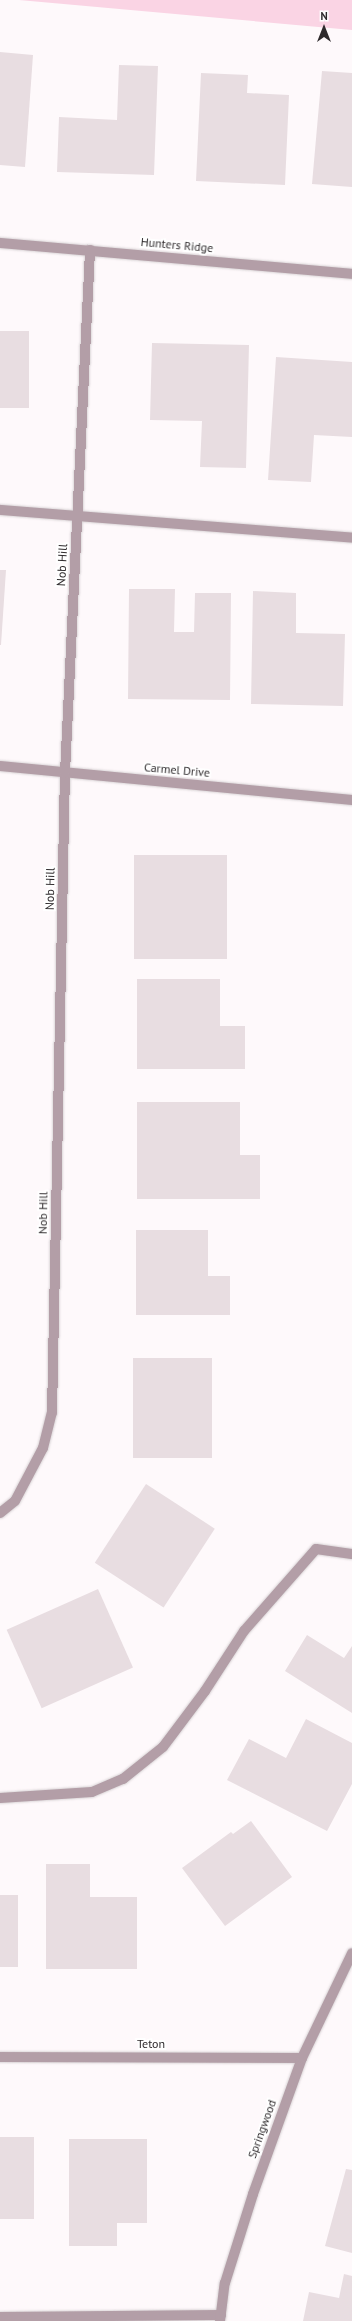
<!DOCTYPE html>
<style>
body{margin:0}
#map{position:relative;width:352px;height:2321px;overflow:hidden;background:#fef9fb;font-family:"PT Sans",sans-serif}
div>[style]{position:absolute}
.green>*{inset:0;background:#fad4e4}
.building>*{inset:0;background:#e8dde1;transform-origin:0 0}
.roads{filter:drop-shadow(0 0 1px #d9d4d6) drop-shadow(0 0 1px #d9d4d6)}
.service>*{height:10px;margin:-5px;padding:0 5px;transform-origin:5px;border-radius:5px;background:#b39ea7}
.minor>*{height:10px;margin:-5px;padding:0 5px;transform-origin:5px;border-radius:5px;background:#b39ea7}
span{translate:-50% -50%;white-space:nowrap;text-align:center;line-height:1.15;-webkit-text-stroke:4px #fff;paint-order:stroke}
.street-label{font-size:12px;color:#2e2a2c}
.north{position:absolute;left:304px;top:8px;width:40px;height:40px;-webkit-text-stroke:3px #fff;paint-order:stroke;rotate:0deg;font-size:11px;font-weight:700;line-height:16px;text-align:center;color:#2e2a2c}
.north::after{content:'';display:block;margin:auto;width:14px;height:18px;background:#2e2a2c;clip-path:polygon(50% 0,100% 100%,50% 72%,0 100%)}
</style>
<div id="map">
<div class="green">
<div style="clip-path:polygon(19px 0,352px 0,352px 30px)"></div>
</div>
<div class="building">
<div style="clip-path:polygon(0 52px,33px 55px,25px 167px,0 165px)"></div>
<div style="clip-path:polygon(119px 65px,158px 66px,154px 175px,57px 172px,59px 117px,117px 120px)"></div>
<div style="clip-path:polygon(322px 71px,352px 73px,352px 187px,312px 184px)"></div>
<div style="clip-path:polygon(201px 73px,248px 75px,247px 93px,289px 95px,285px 185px,196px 181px)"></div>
<div style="left:0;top:331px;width:29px;height:77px"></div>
<div style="clip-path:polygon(152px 343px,249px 345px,246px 468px,200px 467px,202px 421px,150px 420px)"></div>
<div style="clip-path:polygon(276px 357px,352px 362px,352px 437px,314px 435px,311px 482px,268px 480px)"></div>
<div style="clip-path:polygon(0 570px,6px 570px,1px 645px,0 645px)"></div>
<div style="clip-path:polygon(129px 589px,175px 589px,174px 632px,194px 632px,195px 593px,231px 593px,230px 700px,128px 699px)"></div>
<div style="clip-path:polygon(253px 591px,296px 593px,296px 633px,345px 634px,343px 706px,251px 704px)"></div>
<div style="left:134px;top:855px;width:93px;height:104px"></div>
<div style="clip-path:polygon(137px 979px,220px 979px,220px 1026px,245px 1026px,245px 1069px,137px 1069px)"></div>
<div style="clip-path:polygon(137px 1102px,240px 1102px,240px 1155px,260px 1155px,260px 1199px,137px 1199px)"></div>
<div style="clip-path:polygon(136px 1230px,208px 1230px,208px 1276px,230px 1276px,230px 1315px,136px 1315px)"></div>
<div style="left:133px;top:1358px;width:79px;height:100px"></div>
<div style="left:146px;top:1484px;width:82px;height:94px;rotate:33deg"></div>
<div style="left:98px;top:1589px;width:86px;height:100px;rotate:66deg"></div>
<div style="clip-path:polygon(307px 1635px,344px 1658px,352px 1646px,352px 1713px,285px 1671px)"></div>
<div style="clip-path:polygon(306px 1719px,352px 1743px,352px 1784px,327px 1831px,227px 1780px,249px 1739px,286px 1758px)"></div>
<div style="clip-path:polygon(251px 1821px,292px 1877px,225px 1926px,182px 1868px,231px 1832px,233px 1834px)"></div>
<div style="clip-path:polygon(46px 1864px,90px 1864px,90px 1897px,137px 1897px,137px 1969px,46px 1969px)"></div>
<div style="left:0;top:1895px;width:18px;height:72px"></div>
<div style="left:0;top:2137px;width:34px;height:82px"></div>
<div style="clip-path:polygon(69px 2139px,147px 2139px,147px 2223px,117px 2223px,117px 2246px,69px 2246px)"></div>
<div style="clip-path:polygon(346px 2169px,352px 2170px,352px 2253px,325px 2246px)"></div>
<div style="clip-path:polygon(344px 2274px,352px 2276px,352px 2321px,303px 2321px,309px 2292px,339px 2298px)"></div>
</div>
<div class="roads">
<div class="service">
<div style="left:0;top:510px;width:353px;rotate:4.5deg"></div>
<div style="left:0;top:1798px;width:92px;rotate:-3.7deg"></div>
<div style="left:92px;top:1792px;width:34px;rotate:-23deg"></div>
<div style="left:123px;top:1779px;width:51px;rotate:-38.7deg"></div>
<div style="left:163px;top:1747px;width:70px;rotate:-53.1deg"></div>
<div style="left:205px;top:1691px;width:72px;rotate:-57deg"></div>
<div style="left:244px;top:1631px;width:109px;rotate:-48.7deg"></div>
<div style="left:316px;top:1549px;width:36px;rotate:8deg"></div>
<div style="left:0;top:2317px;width:221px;rotate:-0.5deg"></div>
</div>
<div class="minor">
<div style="left:0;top:243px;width:353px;rotate:5deg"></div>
<div style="left:0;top:766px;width:354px;rotate:5.5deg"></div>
<div style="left:0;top:1513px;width:19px;rotate:-39deg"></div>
<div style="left:15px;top:1501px;width:60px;rotate:-62.2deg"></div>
<div style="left:43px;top:1448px;width:36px;rotate:-76deg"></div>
<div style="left:52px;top:1413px;width:640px;rotate:-88.84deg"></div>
<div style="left:65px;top:773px;width:524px;rotate:-87.26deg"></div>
<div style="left:0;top:2057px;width:302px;rotate:0.2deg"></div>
<div style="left:220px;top:2321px;width:38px;rotate:-83deg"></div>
<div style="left:225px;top:2283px;width:93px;rotate:-72.5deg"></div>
<div style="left:253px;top:2194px;width:145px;rotate:-70.2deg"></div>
<div style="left:302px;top:2058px;width:116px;rotate:-64.5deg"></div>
</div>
</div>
<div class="street-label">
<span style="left:177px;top:245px;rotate:5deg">Hunters Ridge</span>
<span style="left:62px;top:565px;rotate:-87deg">Nob Hill</span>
<span style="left:177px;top:770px;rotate:5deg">Carmel Drive</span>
<span style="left:50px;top:889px;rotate:-89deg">Nob Hill</span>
<span style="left:43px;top:1213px;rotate:-89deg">Nob Hill</span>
<span style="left:151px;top:2044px">Teton</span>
<span style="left:262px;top:2129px;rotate:-70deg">Springwood</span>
</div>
<div class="north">N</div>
</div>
